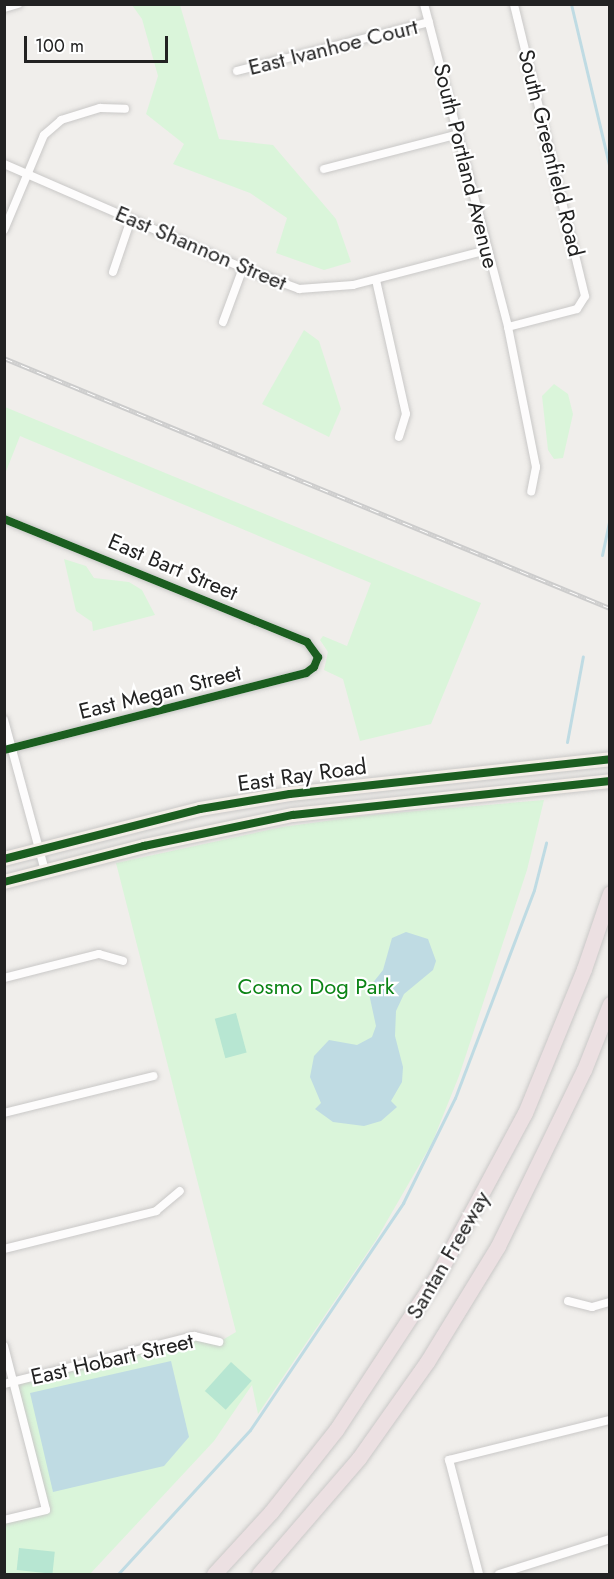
<!DOCTYPE html>
<style>
body{margin:0}
#map{position:relative;width:614px;height:1579px;overflow:hidden;background:#f0eeeb;font-family:Jost,sans-serif}
div>[style]{position:absolute}
.park>*{inset:0;background:#daf5da}
.pitch>*{inset:0;background:#b7e6d2;transform-origin:0 0}
.water>*{inset:0;background:#bfdbe3}
.stream>*{height:3px;margin:-1.5px;padding:0 1.5px;transform-origin:1.5px;border-radius:1.5px;background:#bfdbe3}
.roads{filter:drop-shadow(0 0 2px #c9c8c7) drop-shadow(0 0 2px #c9c8c7)}
.street>*{height:8px;margin:-4px;padding:0 4px;transform-origin:4px;border-radius:4px;background:#fdfcfc}
.primary>*{height:14px;margin:-7px;padding:0 7px;transform-origin:7px;border-radius:7px;background:#f3ede7}
.highway>*{height:15px;margin:-7.5px;padding:0 7.5px;transform-origin:7.5px;border-radius:7.5px;background:#ece0e2}
.rail>*{height:5px;margin-top:-2.5px;transform-origin:0;background:repeating-linear-gradient(90deg,#fff 0 9px,#ccc 0 18px);box-sizing:border-box;border-block:2px solid #ccc}
.cycleway>*{height:8px;margin:-4px;padding:0 4px;transform-origin:4px;border-radius:4px;background:#1b5e20}
span{translate:-50% -50%;white-space:nowrap;text-align:center;line-height:1.15;-webkit-text-stroke:4.5px #fff;paint-order:stroke}
.street-label{font-size:22px;color:#222}
.park-label{font-size:22px;color:#0c8416}
.frame{position:absolute;inset:0;border:6px solid #222;pointer-events:none}
.scale{position:absolute;left:24px;top:36px;width:144px;height:27px;box-sizing:border-box;border:3px solid #222;border-top:0;padding-left:8px;font-size:18px;line-height:21px;white-space:nowrap;color:#222;-webkit-text-stroke:4px #fff;paint-order:stroke}
</style>
<div id="map">
<div class="park">
<div style="clip-path:polygon(132px 5px,180px 5px,219px 139px,273px 145px,336px 219px,351px 262px,324px 270px,276px 253px,287px 218px,250px 193px,173px 164px,184px 144px,146px 114px,158px 76px,142px 19px)"></div>
<div style="clip-path:polygon(304px 330px,319px 341px,341px 409px,329px 437px,262px 404px)"></div>
<div style="clip-path:polygon(554px 384px,568px 394px,573px 414px,563px 458px,554px 459px,548px 450px,542px 396px)"></div>
<div style="clip-path:polygon(5px 407px,481px 603px,431px 724px,360px 741px,343px 679px,324px 670px,328px 652px,320px 640px,323px 636px,347px 646px,371px 583px,20px 436px,5px 474px)"></div>
<div style="clip-path:polygon(64px 559px,86px 566px,94px 578px,129px 582px,142px 590px,155px 615px,93px 631px,92px 622px,76px 611px)"></div>
<div style="clip-path:polygon(544px 800px,527px 870px,459px 1076px,432px 1143px,376px 1240px,258px 1414px,252px 1385px,214px 1441px,90px 1574px,5px 1574px,5px 1520px,46px 1510px,14px 1382px,194px 1336px,219px 1342px,236px 1332px,116px 863px,282px 827px,370px 815px)"></div>
</div>
<div class="pitch">
<div style="left:236px;top:1013px;width:41px;height:22px;rotate:75deg"></div>
<div style="left:231px;top:1362px;width:28px;height:39px;rotate:42deg"></div>
<div style="left:19px;top:1548px;width:36px;height:22px;rotate:6deg"></div>
</div>
<div class="water">
<div style="clip-path:polygon(406px 932px,428px 939px,436px 961px,433px 970px,404px 994px,396px 1011px,395px 1036px,403px 1067px,402px 1082px,391px 1101px,397px 1107px,381px 1121px,364px 1126px,333px 1122px,315px 1109px,321px 1103px,310px 1077px,314px 1056px,329px 1040px,357px 1045px,372px 1037px,376px 1026px,368px 989px,383px 970px,392px 938px)"></div>
<div style="clip-path:polygon(171px 1361px,189px 1437px,164px 1466px,53px 1492px,30px 1393px)"></div>
</div>
<div class="stream">
<div style="left:571px;top:4px;width:170px;rotate:76.7deg"></div>
<div style="left:602px;top:555px;width:39px;rotate:-78deg"></div>
<div style="left:567px;top:742px;width:87px;rotate:-79.5deg"></div>
<div style="left:118px;top:1574px;width:195px;rotate:-47.5deg"></div>
<div style="left:250px;top:1430px;width:274px;rotate:-56deg"></div>
<div style="left:403px;top:1203px;width:117px;rotate:-63.7deg"></div>
<div style="left:455px;top:1098px;width:222px;rotate:-69.2deg"></div>
<div style="left:534px;top:890px;width:49px;rotate:-75.7deg"></div>
</div>
<div class="roads">
<div class="street">
<div style="left:424px;top:4px;width:334px;rotate:75.4deg"></div>
<div style="left:508px;top:327px;width:143px;rotate:78.7deg"></div>
<div style="left:536px;top:467px;width:25px;rotate:101deg"></div>
<div style="left:4px;top:8px;width:15px;rotate:-16deg"></div>
<div style="left:237px;top:71px;width:198px;rotate:-14.3deg"></div>
<div style="left:4px;top:164px;width:261px;rotate:23.5deg"></div>
<div style="left:243px;top:268px;width:60px;rotate:20.6deg"></div>
<div style="left:299px;top:289px;width:54px;rotate:-4.2deg"></div>
<div style="left:353px;top:285px;width:138px;rotate:-14.6deg"></div>
<div style="left:324px;top:169px;width:139px;rotate:-14.5deg"></div>
<div style="left:4px;top:230px;width:103px;rotate:-67.2deg"></div>
<div style="left:44px;top:135px;width:23px;rotate:-41deg"></div>
<div style="left:61px;top:120px;width:41px;rotate:-17.1deg"></div>
<div style="left:100px;top:108px;width:25px;rotate:2deg"></div>
<div style="left:113px;top:272px;width:56px;rotate:-71.2deg"></div>
<div style="left:376px;top:280px;width:137px;rotate:77.4deg"></div>
<div style="left:406px;top:414px;width:24px;rotate:107deg"></div>
<div style="left:223px;top:322px;width:58px;rotate:-69.7deg"></div>
<div style="left:508px;top:327px;width:71px;rotate:-14.6deg"></div>
<div style="left:577px;top:309px;width:15px;rotate:-58deg"></div>
<div style="left:585px;top:296px;width:301px;rotate:-103.7deg"></div>
<div style="left:4px;top:519px;width:327px;rotate:22.1deg"></div>
<div style="left:307px;top:642px;width:19px;rotate:54deg"></div>
<div style="left:318px;top:657px;width:11px;rotate:112deg"></div>
<div style="left:314px;top:667px;width:10px;rotate:143deg"></div>
<div style="left:306px;top:673px;width:312px;rotate:165.7deg"></div>
<div style="left:4px;top:720px;width:156px;rotate:74.8deg"></div>
<div style="left:4px;top:978px;width:98px;rotate:-14.2deg"></div>
<div style="left:99px;top:954px;width:25px;rotate:16deg"></div>
<div style="left:4px;top:1113px;width:154px;rotate:-13.9deg"></div>
<div style="left:4px;top:1249px;width:157px;rotate:-14deg"></div>
<div style="left:156px;top:1211px;width:31px;rotate:-40deg"></div>
<div style="left:568px;top:1301px;width:25px;rotate:14deg"></div>
<div style="left:592px;top:1307px;width:19px;rotate:-16deg"></div>
<div style="left:4px;top:1346px;width:169px;rotate:75.6deg"></div>
<div style="left:46px;top:1510px;width:43px;rotate:166.6deg"></div>
<div style="left:4px;top:1384px;width:196px;rotate:-14.2deg"></div>
<div style="left:194px;top:1336px;width:26px;rotate:13deg"></div>
<div style="left:479px;top:1574px;width:118px;rotate:-104.7deg"></div>
<div style="left:449px;top:1460px;width:166px;rotate:-14deg"></div>
<div style="left:499px;top:1574px;width:116px;rotate:-17.5deg"></div>
</div>
<div class="primary">
<div style="left:4px;top:859px;width:202px;rotate:-14.3deg"></div>
<div style="left:200px;top:809px;width:91px;rotate:-9.5deg"></div>
<div style="left:290px;top:794px;width:322px;rotate:-6.2deg"></div>
<div style="left:4px;top:882px;width:145px;rotate:-14.4deg"></div>
<div style="left:144px;top:846px;width:152px;rotate:-11.8deg"></div>
<div style="left:293px;top:815px;width:319px;rotate:-6.1deg"></div>
</div>
<div class="highway">
<div style="left:214px;top:1574px;width:84px;rotate:-47.4deg"></div>
<div style="left:271px;top:1512px;width:105px;rotate:-51.6deg"></div>
<div style="left:336px;top:1430px;width:182px;rotate:-56.7deg"></div>
<div style="left:436px;top:1278px;width:187px;rotate:-61.7deg"></div>
<div style="left:525px;top:1113px;width:156px;rotate:-67.7deg"></div>
<div style="left:584px;top:969px;width:80px;rotate:-71.1deg"></div>
<div style="left:259px;top:1574px;width:153px;rotate:-49.2deg"></div>
<div style="left:359px;top:1458px;width:118px;rotate:-54.7deg"></div>
<div style="left:427px;top:1362px;width:136px;rotate:-58.5deg"></div>
<div style="left:498px;top:1246px;width:196px;rotate:-64deg"></div>
<div style="left:584px;top:1070px;width:71px;rotate:-68.5deg"></div>
</div>
</div>
<div class="rail">
<div style="left:4px;top:358px;width:656px;rotate:22.42deg"></div>
</div>
<div class="cycleway">
<div style="left:4px;top:519px;width:327px;rotate:22.1deg"></div>
<div style="left:307px;top:642px;width:19px;rotate:54deg"></div>
<div style="left:318px;top:657px;width:11px;rotate:112deg"></div>
<div style="left:314px;top:667px;width:10px;rotate:143deg"></div>
<div style="left:306px;top:673px;width:312px;rotate:165.7deg"></div>
<div style="left:4px;top:859px;width:202px;rotate:-14.3deg"></div>
<div style="left:200px;top:809px;width:91px;rotate:-9.5deg"></div>
<div style="left:290px;top:794px;width:322px;rotate:-6.2deg"></div>
<div style="left:4px;top:882px;width:145px;rotate:-14.4deg"></div>
<div style="left:144px;top:846px;width:152px;rotate:-11.8deg"></div>
<div style="left:293px;top:815px;width:319px;rotate:-6.1deg"></div>
</div>
<div class="street-label">
<span style="left:333px;top:47px;rotate:-14deg">East Ivanhoe Court</span>
<span style="left:551px;top:153px;rotate:76deg">South Greenfield Road</span>
<span style="left:466px;top:166px;rotate:76deg">South Portland Avenue</span>
<span style="left:201px;top:248px;rotate:23deg">East Shannon Street</span>
<span style="left:173px;top:567px;rotate:23deg">East Bart Street</span>
<span style="left:160px;top:692px;rotate:-14deg">East Megan Street</span>
<span style="left:302px;top:775px;rotate:-8deg">East Ray Road</span>
<span style="left:448px;top:1255px;rotate:-60deg">Santan Freeway</span>
<span style="left:112px;top:1359px;rotate:-13deg">East Hobart Street</span>
</div>
<div class="park-label">
<span style="left:316px;top:987px">Cosmo Dog Park</span>
</div>
<div class="frame"></div>
<div class="scale">100 m</div>
</div>
